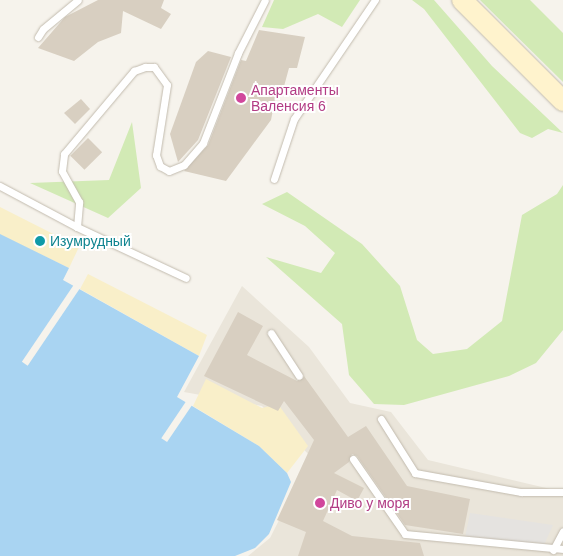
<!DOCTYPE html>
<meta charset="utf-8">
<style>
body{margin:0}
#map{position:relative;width:563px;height:556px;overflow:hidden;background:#f6f3ec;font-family:Helvetica,sans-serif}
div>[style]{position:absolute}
.residential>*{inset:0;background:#eae5da}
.green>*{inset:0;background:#d2eab5}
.sand>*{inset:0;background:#f9efc9}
.parking>*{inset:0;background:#e5e3e0}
.water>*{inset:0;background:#a9d4f2}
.pier>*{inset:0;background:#f6f3ec;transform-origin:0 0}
.building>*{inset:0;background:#d8cfc1;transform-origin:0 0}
.roads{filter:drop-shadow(0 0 1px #c2bbae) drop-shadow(0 0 1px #c2bbae)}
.lane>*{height:7px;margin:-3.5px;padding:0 3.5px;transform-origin:3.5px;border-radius:3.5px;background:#fff}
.secondary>*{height:20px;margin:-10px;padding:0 10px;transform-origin:10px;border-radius:10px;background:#fff3cd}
.dots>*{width:14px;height:14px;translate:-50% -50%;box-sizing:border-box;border:2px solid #fff;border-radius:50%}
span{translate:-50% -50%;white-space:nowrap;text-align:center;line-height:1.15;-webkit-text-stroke:4px #fff;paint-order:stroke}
.hotel-label{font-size:14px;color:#b23c85}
.left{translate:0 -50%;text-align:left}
.culture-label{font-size:14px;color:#0d838f}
</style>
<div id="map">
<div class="residential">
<div style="clip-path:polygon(242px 286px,309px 347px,350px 403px,391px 412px,428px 460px,563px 492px,563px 556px,248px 556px,270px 538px,311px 457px,262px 406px,184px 392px)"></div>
</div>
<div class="green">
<div style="clip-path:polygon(274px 0,360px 0,342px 27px,318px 14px,283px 29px,262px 27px)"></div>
<div style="clip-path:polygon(412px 0,434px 0,492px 66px,563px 133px,548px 129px,532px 138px,520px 133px,424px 9px)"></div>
<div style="clip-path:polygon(480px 0,530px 0,563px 33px,563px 82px)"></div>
<div style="clip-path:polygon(132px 122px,141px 188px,108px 218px,30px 183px,109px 180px)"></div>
<div style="clip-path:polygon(563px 185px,563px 330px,536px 363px,509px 376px,404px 405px,374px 404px,349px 375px,342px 324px,266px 257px,321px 273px,335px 253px,305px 226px,262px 204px,287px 192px,362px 244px,400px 286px,417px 340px,433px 354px,467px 349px,502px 321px,522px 215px,557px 194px)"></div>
</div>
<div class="sand">
<div style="clip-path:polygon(0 207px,79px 247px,69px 268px,0 235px)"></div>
<div style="clip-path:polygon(88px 274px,207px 335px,199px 356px,80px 289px)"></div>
<div style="clip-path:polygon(206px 379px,262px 408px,278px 404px,308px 446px,287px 473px,259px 446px,193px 406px)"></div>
</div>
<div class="parking">
<div style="clip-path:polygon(470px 513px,553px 525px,544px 545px,465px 537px)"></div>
</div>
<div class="water">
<div style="clip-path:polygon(0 234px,69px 268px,63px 280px,199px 356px,177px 397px,259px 446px,287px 473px,291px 482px,269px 534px,255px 548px,235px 556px,0 556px)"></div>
</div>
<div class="pier">
<div style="left:75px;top:283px;width:7px;height:95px;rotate:34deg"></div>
<div style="left:187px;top:400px;width:7px;height:46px;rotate:34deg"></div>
</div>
<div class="building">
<div style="clip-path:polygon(98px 0,164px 0,161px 8px,171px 14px,161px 29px,123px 11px,121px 33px,98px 42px,74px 61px,38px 48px,65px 17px)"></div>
<div style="clip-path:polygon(259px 30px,305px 37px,297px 68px,289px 68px,283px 90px,277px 89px,271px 120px,226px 181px,184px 171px,208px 145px,241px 60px,246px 61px)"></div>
<div style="clip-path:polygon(208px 51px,231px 57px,198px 140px,178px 162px,170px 134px,196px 62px)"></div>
<div style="clip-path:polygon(81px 99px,90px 109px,75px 124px,64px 113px)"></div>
<div style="left:88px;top:138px;width:20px;height:25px;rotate:45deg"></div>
<div style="clip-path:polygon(238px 312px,263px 326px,247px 355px,297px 381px,304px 376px,348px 437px,366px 426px,407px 486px,470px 499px,463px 534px,405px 525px,357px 456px,352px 454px,349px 462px,334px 473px,364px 488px,357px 501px,337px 490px,323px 521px,352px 536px,420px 543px,424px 556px,298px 556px,306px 532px,277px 520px,314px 440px,284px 401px,278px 411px,204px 376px)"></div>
</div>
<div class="roads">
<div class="lane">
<div style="left:38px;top:37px;width:9px;rotate:-58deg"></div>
<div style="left:43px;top:29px;width:45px;rotate:-39.6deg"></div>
<div style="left:274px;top:179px;width:63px;rotate:-71.6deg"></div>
<div style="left:294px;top:119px;width:144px;rotate:-55.8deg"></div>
<div style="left:0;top:186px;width:87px;rotate:28deg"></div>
<div style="left:77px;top:227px;width:25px;rotate:-85deg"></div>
<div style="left:79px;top:202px;width:35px;rotate:-119deg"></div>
<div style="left:62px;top:171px;width:17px;rotate:-83deg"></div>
<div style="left:64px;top:154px;width:109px;rotate:-49.9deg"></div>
<div style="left:134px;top:71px;width:12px;rotate:-20deg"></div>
<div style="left:145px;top:67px;width:9px"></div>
<div style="left:154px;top:67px;width:22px;rotate:54deg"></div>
<div style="left:167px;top:85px;width:71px;rotate:98.9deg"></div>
<div style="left:156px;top:155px;width:12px;rotate:70deg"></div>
<div style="left:160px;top:166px;width:10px;rotate:29deg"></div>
<div style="left:169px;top:171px;width:16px;rotate:-22deg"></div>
<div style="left:184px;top:165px;width:29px;rotate:-49deg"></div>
<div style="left:203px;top:143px;width:97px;rotate:-68.7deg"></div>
<div style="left:238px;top:53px;width:59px;rotate:-63deg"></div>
<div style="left:77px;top:227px;width:120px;rotate:25.1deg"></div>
<div style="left:271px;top:333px;width:51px;rotate:56.9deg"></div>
<div style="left:381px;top:419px;width:64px;rotate:57.8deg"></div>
<div style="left:415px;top:473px;width:108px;rotate:10.2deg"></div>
<div style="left:521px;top:492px;width:42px"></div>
<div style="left:353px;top:459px;width:91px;rotate:55.3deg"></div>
<div style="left:405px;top:534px;width:159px;rotate:5.4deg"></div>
<div style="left:553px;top:550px;width:21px;rotate:-62deg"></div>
</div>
<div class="secondary">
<div style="left:462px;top:0;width:143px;rotate:45deg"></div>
</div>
</div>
<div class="dots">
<div style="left:241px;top:98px;background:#d1479c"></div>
<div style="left:40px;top:241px;background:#0f9aa8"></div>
<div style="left:320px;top:503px;background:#d1479c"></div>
</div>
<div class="hotel-label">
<span class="left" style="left:251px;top:98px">Апартаменты<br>Валенсия 6</span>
<span class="left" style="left:330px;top:503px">Диво у моря</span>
</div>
<div class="culture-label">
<span class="left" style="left:50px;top:241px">Изумрудный</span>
</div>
</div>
